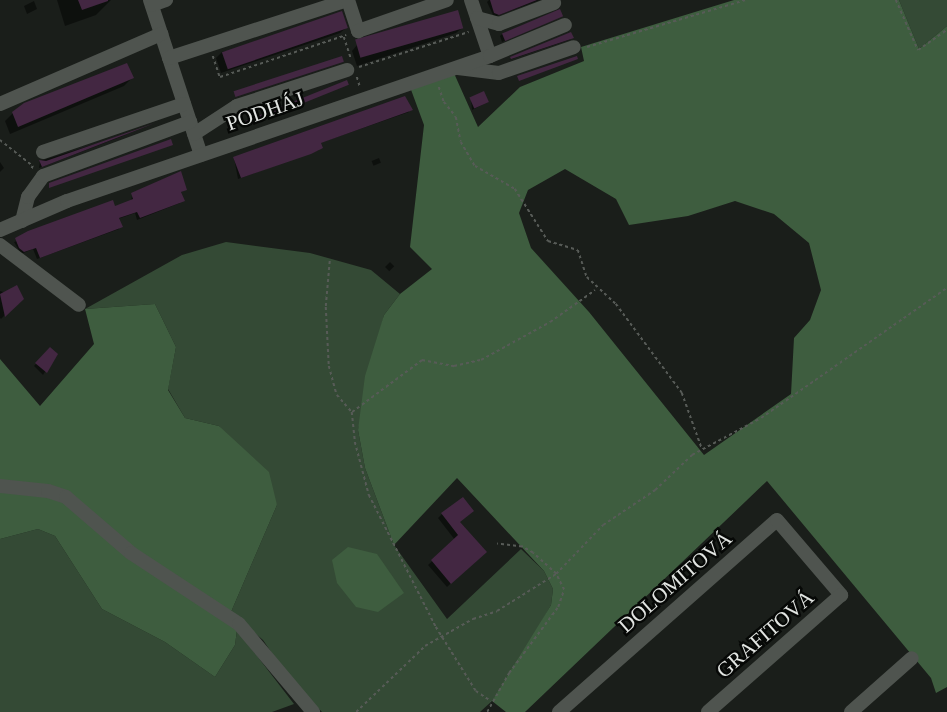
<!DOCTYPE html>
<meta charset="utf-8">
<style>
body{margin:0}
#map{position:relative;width:947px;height:712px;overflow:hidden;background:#1a1e1a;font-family:"Times New Roman",serif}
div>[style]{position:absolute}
.green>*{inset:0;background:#344a35}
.forest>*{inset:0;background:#3e5d3f}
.shadow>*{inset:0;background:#0007;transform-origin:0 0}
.building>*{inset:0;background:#432742;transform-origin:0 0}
.path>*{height:1.5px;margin-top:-0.75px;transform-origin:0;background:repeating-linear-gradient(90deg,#575b57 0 3px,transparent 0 6px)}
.minor>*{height:14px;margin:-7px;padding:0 7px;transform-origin:7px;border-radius:7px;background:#4f544f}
span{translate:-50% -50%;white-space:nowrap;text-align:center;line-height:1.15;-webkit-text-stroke:5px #060806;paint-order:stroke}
.street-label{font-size:21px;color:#e2e5e2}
</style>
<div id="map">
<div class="green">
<div style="clip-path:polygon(899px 0,947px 0,947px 26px,919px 49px)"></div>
<div style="clip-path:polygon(226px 242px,310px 253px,371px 270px,400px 294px,384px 315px,358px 430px,365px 468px,394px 545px,447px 619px,521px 549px,544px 571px,553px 589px,551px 605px,521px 658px,492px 701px,480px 712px,322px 712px,289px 678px,263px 640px,231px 612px,277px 505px,219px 426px,185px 418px,168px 389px,176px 347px,155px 304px,85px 309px,182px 255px)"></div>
<div style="clip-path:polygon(38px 529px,55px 536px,102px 609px,165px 642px,215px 677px,235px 645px,237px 630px,294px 704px,272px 712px,0 712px,0 539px)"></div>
</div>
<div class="forest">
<div style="clip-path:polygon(evenodd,734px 0,899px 0,919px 49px,947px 26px,947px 687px,936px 693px,931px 678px,767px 481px,525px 712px,506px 712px,492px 701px,551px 605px,553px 589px,544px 571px,457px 478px,394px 545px,365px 468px,358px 430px,365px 376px,384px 315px,400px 294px,432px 269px,410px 247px,424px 125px,410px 87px,453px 71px,478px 127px,520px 87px,584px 61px,581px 47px,734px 0,565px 169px,616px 199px,629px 225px,688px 216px,735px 201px,774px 214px,809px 243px,821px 290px,810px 320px,794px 338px,791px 394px,704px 455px,589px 312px,531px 248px,519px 213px,528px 190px,565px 169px)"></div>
<div style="clip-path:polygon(155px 304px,176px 347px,168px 390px,185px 418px,219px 426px,269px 472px,277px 505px,231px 612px,237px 630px,235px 645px,215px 677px,165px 642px,102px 609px,55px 536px,38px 529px,0 539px,0 359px,40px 406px,94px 344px,85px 309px)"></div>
<div style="clip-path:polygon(348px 547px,377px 554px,404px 593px,378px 612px,356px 607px,337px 583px,332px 560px)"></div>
</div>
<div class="shadow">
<div style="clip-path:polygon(57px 0,111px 0,96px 15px,65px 26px)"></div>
<div style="clip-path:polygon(540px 0,494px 17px,487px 2px,489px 0)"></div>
<div style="clip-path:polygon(34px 1px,37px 9px,27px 14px,24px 6px)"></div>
<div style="clip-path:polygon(561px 16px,502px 42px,500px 36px,502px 34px)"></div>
<div style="clip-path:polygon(346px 28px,340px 33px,221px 73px,216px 58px,222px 52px)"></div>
<div style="clip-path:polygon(462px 28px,456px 33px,357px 66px,352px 51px,357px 45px)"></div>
<div style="clip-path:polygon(572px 38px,569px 40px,509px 60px,511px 59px)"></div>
<div style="clip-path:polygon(132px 78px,124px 86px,10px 134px,5px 121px,13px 113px)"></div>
<div style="clip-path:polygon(404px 98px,409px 112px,320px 143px,319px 150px,238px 179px,234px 158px)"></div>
<div style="clip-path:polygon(471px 99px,488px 102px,472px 110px)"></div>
<div style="clip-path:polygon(128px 134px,39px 168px,40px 161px)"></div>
<div style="left:379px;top:158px;width:5px;height:8px;rotate:68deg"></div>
<div style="clip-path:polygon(0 162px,4px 168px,0 172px)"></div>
<div style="clip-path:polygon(186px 189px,180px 193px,180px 203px,137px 220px,135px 213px,118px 219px,119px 229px,37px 259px,33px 249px,21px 254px,14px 242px,131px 202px,132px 195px)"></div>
<div style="left:390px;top:262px;width:6px;height:7px;rotate:45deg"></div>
<div style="clip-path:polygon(0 291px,22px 298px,1px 319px,0 318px)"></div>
<div style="clip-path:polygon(50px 349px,56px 354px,43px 375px,34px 366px)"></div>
<div style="clip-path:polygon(442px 514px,458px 523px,484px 552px,447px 587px,428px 565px,455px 540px,438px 518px)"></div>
</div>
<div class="building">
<div style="clip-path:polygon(78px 0,108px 0,108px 1px,82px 10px)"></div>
<div style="clip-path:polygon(490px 0,537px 0,499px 15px,494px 13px)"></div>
<div style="left:560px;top:9px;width:8px;height:63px;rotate:67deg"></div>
<div style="left:458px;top:10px;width:19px;height:107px;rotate:74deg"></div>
<div style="left:342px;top:11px;width:18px;height:127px;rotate:71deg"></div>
<div style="clip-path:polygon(571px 32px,574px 38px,511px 59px,510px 57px)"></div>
<div style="left:342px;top:56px;width:6px;height:114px;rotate:72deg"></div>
<div style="clip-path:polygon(577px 56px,578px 59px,519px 81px,517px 76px)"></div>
<div style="clip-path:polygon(127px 63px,134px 78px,18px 127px,12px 112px,24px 103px)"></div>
<div style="left:347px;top:80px;width:5px;height:110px;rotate:68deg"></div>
<div style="left:484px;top:91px;width:12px;height:16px;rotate:66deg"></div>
<div style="clip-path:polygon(405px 96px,413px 110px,321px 143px,323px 148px,311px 154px,241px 178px,233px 157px)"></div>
<div style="clip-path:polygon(155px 123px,42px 167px,39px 160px,46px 161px)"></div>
<div style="clip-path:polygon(171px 139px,173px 145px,49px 188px,49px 183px)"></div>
<div style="clip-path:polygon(181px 171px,187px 190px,181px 192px,185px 201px,140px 218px,137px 212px,119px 218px,123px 227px,40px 258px,36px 248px,24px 252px,19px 248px,15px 238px,28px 231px,113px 200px,115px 206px,133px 199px,131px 193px)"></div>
<div style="clip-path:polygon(17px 285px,24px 299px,5px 317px,0 294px)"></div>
<div style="clip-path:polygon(50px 347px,58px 354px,47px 373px,35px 363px)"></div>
<div style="clip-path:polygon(463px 497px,474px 511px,460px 522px,487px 552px,451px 584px,431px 560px,458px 535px,441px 513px)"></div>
</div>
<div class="path">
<div style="left:896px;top:0;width:55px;rotate:66.3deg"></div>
<div style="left:918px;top:50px;width:35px;rotate:-35deg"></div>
<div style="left:344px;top:37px;width:22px;rotate:72deg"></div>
<div style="left:587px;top:47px;width:166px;rotate:-16.5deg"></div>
<div style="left:213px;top:56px;width:22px;rotate:72deg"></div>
<div style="left:220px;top:77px;width:133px;rotate:-18.4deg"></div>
<div style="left:359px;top:67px;width:115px;rotate:-17.7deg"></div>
<div style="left:357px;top:77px;width:10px;rotate:73deg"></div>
<div style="left:439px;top:87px;width:16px;rotate:72deg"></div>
<div style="left:444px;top:102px;width:19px;rotate:51deg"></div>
<div style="left:456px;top:117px;width:25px;rotate:79deg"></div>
<div style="left:461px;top:142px;width:28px;rotate:60deg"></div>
<div style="left:475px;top:166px;width:46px;rotate:29.9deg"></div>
<div style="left:515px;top:189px;width:62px;rotate:57.6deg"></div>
<div style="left:548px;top:241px;width:31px;rotate:17deg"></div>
<div style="left:578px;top:250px;width:28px;rotate:72deg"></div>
<div style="left:587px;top:277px;width:40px;rotate:43deg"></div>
<div style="left:616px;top:304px;width:111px;rotate:53.4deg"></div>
<div style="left:682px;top:393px;width:59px;rotate:70.3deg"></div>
<div style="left:0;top:140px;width:42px;rotate:38.2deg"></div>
<div style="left:33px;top:166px;width:5px;rotate:112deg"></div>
<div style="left:330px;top:261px;width:46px;rotate:95deg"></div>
<div style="left:326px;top:307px;width:59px;rotate:87.1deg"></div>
<div style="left:329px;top:366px;width:30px;rotate:75deg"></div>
<div style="left:337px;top:395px;width:23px;rotate:49deg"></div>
<div style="left:352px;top:412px;width:30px;rotate:84deg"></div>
<div style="left:355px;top:442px;width:55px;rotate:75.2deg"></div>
<div style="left:369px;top:495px;width:148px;rotate:63.1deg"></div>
<div style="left:436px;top:627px;width:75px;rotate:58deg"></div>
<div style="left:476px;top:691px;width:18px;rotate:34deg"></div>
<div style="left:352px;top:412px;width:87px;rotate:-36.6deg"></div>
<div style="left:422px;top:360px;width:33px;rotate:11deg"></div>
<div style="left:454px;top:366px;width:28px;rotate:-13deg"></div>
<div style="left:481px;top:360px;width:79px;rotate:-28.8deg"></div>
<div style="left:550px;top:322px;width:55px;rotate:-35.4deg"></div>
<div style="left:356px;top:712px;width:95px;rotate:-43.7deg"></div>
<div style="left:425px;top:646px;width:55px;rotate:-29.4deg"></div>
<div style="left:473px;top:619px;width:25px;rotate:-18deg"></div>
<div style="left:497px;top:611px;width:70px;rotate:-32.1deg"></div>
<div style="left:556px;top:574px;width:68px;rotate:-46.2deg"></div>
<div style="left:603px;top:525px;width:63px;rotate:-33.9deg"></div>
<div style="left:655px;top:490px;width:51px;rotate:-43.4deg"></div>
<div style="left:692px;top:455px;width:78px;rotate:-28.2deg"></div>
<div style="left:761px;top:418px;width:227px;rotate:-35deg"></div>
<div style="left:487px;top:712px;width:45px;rotate:-60.6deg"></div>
<div style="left:509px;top:673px;width:82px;rotate:-53.4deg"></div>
<div style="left:558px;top:607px;width:18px;rotate:-71deg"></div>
<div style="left:564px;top:590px;width:18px;rotate:-117deg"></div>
<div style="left:556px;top:574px;width:31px;rotate:-138deg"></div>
<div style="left:533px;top:553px;width:13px;rotate:-151deg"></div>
<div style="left:522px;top:547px;width:25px;rotate:-173deg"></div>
</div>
<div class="minor">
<div style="left:150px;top:0;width:163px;rotate:71.8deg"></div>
<div style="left:471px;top:0;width:59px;rotate:71.3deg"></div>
<div style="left:152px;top:5px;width:15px;rotate:-20deg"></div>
<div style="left:477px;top:18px;width:23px;rotate:15deg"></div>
<div style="left:499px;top:24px;width:59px;rotate:-20.9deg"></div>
<div style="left:169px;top:58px;width:188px;rotate:-18deg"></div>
<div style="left:348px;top:0;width:33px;rotate:72deg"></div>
<div style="left:358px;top:31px;width:94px;rotate:-19.2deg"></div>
<div style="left:458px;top:68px;width:41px;rotate:7deg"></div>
<div style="left:499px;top:73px;width:79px;rotate:-19.1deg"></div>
<div style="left:0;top:104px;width:176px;rotate:-23.5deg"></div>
<div style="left:194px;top:134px;width:51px;rotate:-33.1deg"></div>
<div style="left:237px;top:106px;width:116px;rotate:-18.1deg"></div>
<div style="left:43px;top:152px;width:149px;rotate:-18.8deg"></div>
<div style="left:22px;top:221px;width:25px;rotate:-76deg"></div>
<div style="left:28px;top:197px;width:26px;rotate:-54deg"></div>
<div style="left:43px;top:176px;width:157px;rotate:-20.2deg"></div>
<div style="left:0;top:230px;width:73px;rotate:-23.4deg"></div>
<div style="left:67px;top:201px;width:447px;rotate:-18.9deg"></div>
<div style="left:490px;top:56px;width:81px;rotate:-22.5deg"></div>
<div style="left:0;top:245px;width:99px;rotate:37.2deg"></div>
<div style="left:0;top:486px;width:48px;rotate:5.9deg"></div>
<div style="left:48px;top:491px;width:19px;rotate:18deg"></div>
<div style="left:66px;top:497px;width:86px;rotate:40.7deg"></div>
<div style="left:131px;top:553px;width:129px;rotate:33.3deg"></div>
<div style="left:239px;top:624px;width:115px;rotate:49.9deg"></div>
<div style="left:559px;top:712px;width:290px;rotate:-41.4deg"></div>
<div style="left:777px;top:520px;width:99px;rotate:49.5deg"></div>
<div style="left:841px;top:595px;width:177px;rotate:138.7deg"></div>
<div style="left:851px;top:712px;width:81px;rotate:-41.5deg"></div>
</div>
<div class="street-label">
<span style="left:265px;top:111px;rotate:-19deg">PODHÁJ</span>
<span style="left:675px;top:582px;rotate:-41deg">DOLOMITOVÁ</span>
<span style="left:765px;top:634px;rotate:-41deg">GRAFITOVÁ</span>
</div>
</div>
